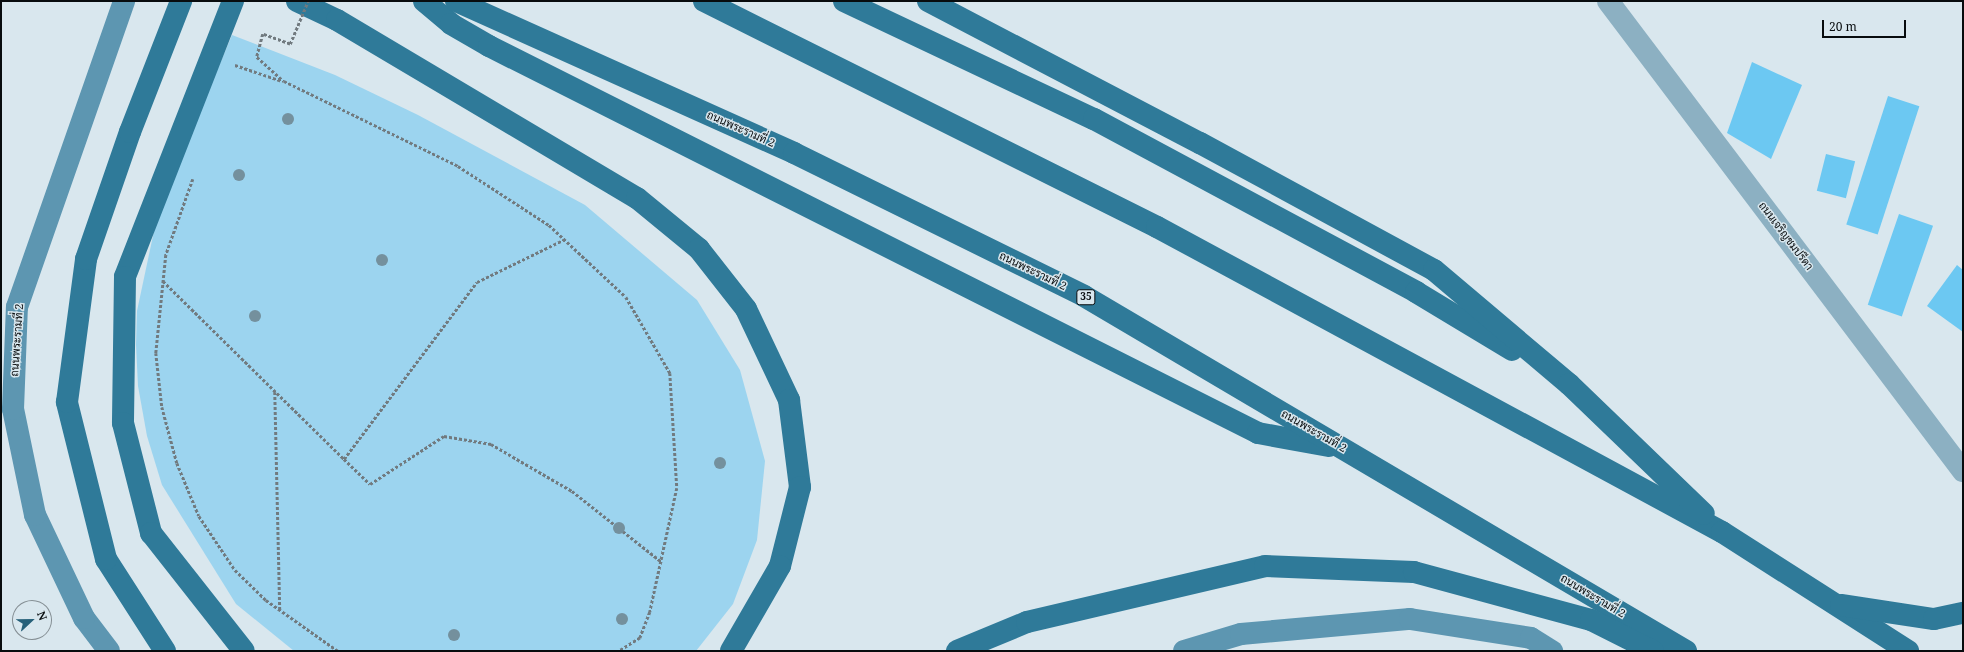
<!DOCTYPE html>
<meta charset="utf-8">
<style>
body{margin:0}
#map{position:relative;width:1964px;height:652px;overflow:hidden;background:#d9e7ee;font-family:"Noto Serif",Sarabun,serif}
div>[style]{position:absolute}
.green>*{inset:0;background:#9cd4ef}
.building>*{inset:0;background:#6cc8f2;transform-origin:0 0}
.path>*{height:2.5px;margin-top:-1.25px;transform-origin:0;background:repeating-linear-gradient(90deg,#717a7f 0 3px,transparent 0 5px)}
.tertiary>*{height:22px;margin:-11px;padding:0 11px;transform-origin:11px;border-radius:11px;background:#8cb0c2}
.secondary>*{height:22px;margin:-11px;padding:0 11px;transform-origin:11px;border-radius:11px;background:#5d96b1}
.trunk>*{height:22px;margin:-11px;padding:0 11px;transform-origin:11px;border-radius:11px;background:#2f7a99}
.path-bridge>*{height:2.5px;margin-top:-1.25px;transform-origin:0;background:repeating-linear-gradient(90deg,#717a7f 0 3px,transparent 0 5px)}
.trees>*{width:12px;height:12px;margin:-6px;border-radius:50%;background:#74909d}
span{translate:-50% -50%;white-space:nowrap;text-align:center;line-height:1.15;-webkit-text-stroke:3px #d9e7ee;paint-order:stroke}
.shield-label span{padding:1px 3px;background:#d9e7ee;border:1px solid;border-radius:3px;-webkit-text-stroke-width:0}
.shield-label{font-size:10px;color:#080c0e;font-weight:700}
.street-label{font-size:11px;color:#080c0e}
.frame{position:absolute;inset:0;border:2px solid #080c0e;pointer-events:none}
.north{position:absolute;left:12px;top:600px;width:40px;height:40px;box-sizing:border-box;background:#d9e7ee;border:1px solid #858f94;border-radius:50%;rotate:68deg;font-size:11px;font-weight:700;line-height:16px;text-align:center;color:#080c0e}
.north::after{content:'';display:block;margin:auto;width:14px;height:18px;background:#266079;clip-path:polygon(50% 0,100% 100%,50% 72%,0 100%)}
.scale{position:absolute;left:1822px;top:20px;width:84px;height:18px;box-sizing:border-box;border:2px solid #080c0e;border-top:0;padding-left:5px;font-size:12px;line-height:14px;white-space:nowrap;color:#080c0e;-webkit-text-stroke:3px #d9e7ee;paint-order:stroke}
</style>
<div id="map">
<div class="green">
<div style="clip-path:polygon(232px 35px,335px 75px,418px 115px,585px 205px,697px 300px,740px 370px,765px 461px,757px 540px,733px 604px,696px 651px,294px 651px,236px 604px,162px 485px,147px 436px,138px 386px,136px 345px,137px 311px,154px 231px,185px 146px)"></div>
</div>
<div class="building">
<div style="clip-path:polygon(1752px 62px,1802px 85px,1771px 159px,1727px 133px)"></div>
<div style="left:1888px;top:96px;width:33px;height:135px;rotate:18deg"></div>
<div style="left:1826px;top:154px;width:30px;height:38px;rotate:14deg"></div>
<div style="left:1899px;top:214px;width:36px;height:96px;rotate:19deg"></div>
<div style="clip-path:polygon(1957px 265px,1963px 270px,1963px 332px,1927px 306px)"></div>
</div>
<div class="path">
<div style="left:290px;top:44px;width:29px;rotate:-160deg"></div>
<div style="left:263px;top:34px;width:24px;rotate:105deg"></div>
<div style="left:257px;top:57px;width:36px;rotate:42deg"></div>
<div style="left:284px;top:81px;width:194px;rotate:26deg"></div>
<div style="left:458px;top:166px;width:108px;rotate:33deg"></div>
<div style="left:549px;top:225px;width:105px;rotate:43.1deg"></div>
<div style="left:626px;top:297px;width:88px;rotate:59.9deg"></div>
<div style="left:670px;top:373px;width:115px;rotate:86.5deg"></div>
<div style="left:677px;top:488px;width:127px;rotate:102.3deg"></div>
<div style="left:650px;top:612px;width:28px;rotate:111deg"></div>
<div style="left:640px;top:638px;width:25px;rotate:148deg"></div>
<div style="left:235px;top:65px;width:50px;rotate:18.8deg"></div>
<div style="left:193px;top:179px;width:81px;rotate:109.6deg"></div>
<div style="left:166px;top:255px;width:99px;rotate:95.8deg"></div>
<div style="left:156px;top:353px;width:54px;rotate:83.7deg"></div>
<div style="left:162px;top:407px;width:58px;rotate:75deg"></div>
<div style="left:177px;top:463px;width:57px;rotate:67.5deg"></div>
<div style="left:199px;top:516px;width:65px;rotate:56.3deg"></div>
<div style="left:235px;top:570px;width:43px;rotate:44.1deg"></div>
<div style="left:266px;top:600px;width:88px;rotate:35.3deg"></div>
<div style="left:163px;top:281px;width:254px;rotate:44.5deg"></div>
<div style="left:344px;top:459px;width:221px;rotate:-53.1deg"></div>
<div style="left:477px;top:282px;width:98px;rotate:-26deg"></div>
<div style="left:275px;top:392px;width:217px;rotate:88.7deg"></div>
<div style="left:344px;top:459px;width:36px;rotate:44deg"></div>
<div style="left:370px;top:484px;width:88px;rotate:-33deg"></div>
<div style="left:444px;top:436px;width:48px;rotate:9.7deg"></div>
<div style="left:491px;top:444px;width:94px;rotate:30.1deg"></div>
<div style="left:572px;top:491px;width:115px;rotate:38.3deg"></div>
</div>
<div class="tertiary">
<div style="left:1608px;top:1px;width:589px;rotate:52.94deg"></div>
</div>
<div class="secondary">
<div style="left:109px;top:651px;width:41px;rotate:-127.1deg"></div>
<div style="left:84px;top:618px;width:114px;rotate:-115.4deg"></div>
<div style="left:35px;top:515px;width:108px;rotate:-101.7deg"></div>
<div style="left:13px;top:409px;width:102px;rotate:-87.8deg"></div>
<div style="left:17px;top:307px;width:324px;rotate:-70.7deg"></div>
<div style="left:1184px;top:651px;width:59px;rotate:-16.6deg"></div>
<div style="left:1241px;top:634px;width:170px;rotate:-5.1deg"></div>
<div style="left:1410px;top:619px;width:122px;rotate:8.9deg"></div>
<div style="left:1531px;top:638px;width:25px;rotate:32deg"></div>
</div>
<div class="trunk">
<div style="left:233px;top:1px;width:296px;rotate:111.4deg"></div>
<div style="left:125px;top:277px;width:146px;rotate:90.8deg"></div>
<div style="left:123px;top:423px;width:114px;rotate:75.7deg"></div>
<div style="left:151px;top:533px;width:150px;rotate:51.8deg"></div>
<div style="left:297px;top:1px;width:44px;rotate:25.4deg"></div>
<div style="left:337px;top:20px;width:349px;rotate:30.7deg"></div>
<div style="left:637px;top:198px;width:80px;rotate:39.4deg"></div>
<div style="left:699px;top:249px;width:76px;rotate:51.9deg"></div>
<div style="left:746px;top:309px;width:101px;rotate:64.7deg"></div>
<div style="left:789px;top:400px;width:88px;rotate:82.8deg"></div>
<div style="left:800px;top:487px;width:81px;rotate:104.2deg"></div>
<div style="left:780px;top:566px;width:98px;rotate:120deg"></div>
<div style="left:424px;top:1px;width:35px;rotate:40deg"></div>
<div style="left:451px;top:24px;width:44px;rotate:30.1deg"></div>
<div style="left:489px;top:46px;width:861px;rotate:26.71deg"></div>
<div style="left:1258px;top:433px;width:72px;rotate:10.4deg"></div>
<div style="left:456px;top:1px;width:371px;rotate:24.2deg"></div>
<div style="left:794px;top:153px;width:323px;rotate:26.2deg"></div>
<div style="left:1084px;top:296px;width:699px;rotate:30.53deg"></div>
<div style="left:704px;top:1px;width:506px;rotate:26.51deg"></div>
<div style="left:1157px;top:227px;width:642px;rotate:28.36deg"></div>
<div style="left:1722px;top:532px;width:221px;rotate:32.6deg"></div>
<div style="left:844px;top:1px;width:276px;rotate:25.3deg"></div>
<div style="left:1094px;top:119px;width:366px;rotate:28.2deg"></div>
<div style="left:1416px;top:292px;width:112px;rotate:31.1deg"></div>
<div style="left:928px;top:1px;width:307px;rotate:27.6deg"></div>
<div style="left:1200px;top:143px;width:266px;rotate:28.5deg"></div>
<div style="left:1434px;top:270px;width:177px;rotate:40.2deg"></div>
<div style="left:1569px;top:384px;width:187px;rotate:43.9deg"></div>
<div style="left:1841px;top:605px;width:94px;rotate:8.6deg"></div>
<div style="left:1934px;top:619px;width:30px;rotate:-12deg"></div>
<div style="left:165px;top:651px;width:109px;rotate:-122.7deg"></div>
<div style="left:106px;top:559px;width:162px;rotate:-104deg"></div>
<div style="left:67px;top:402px;width:144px;rotate:-82.4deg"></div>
<div style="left:86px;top:259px;width:134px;rotate:-70.9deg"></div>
<div style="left:130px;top:132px;width:141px;rotate:-68.7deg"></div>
<div style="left:957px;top:651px;width:76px;rotate:-22.5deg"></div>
<div style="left:1027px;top:622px;width:244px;rotate:-13.2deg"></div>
<div style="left:1265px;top:566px;width:149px;rotate:2.3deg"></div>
<div style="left:1414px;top:572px;width:183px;rotate:15.2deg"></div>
<div style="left:1591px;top:620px;width:69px;rotate:26.6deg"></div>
</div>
<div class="path-bridge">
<div style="left:290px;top:44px;width:47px;rotate:-67.3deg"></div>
</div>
<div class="trees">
<div style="left:288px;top:119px"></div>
<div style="left:239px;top:175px"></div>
<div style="left:382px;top:260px"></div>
<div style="left:255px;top:316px"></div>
<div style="left:720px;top:463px"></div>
<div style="left:619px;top:528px"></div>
<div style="left:622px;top:619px"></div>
<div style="left:454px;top:635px"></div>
</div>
<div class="shield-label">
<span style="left:1086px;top:297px">35</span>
</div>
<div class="street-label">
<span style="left:741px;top:129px;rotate:24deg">ถนนพระรามที่ 2</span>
<span style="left:1786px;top:236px;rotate:53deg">ถนนเจริญชมปรีดา</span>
<span style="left:1033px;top:271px;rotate:26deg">ถนนพระรามที่ 2</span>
<span style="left:17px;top:340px;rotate:-86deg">ถนนพระรามที่ 2</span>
<span style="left:1314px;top:431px;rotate:30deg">ถนนพระรามที่ 2</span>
<span style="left:1593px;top:596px;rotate:31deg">ถนนพระรามที่ 2</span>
</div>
<div class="frame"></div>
<div class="north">N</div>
<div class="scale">20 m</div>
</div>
